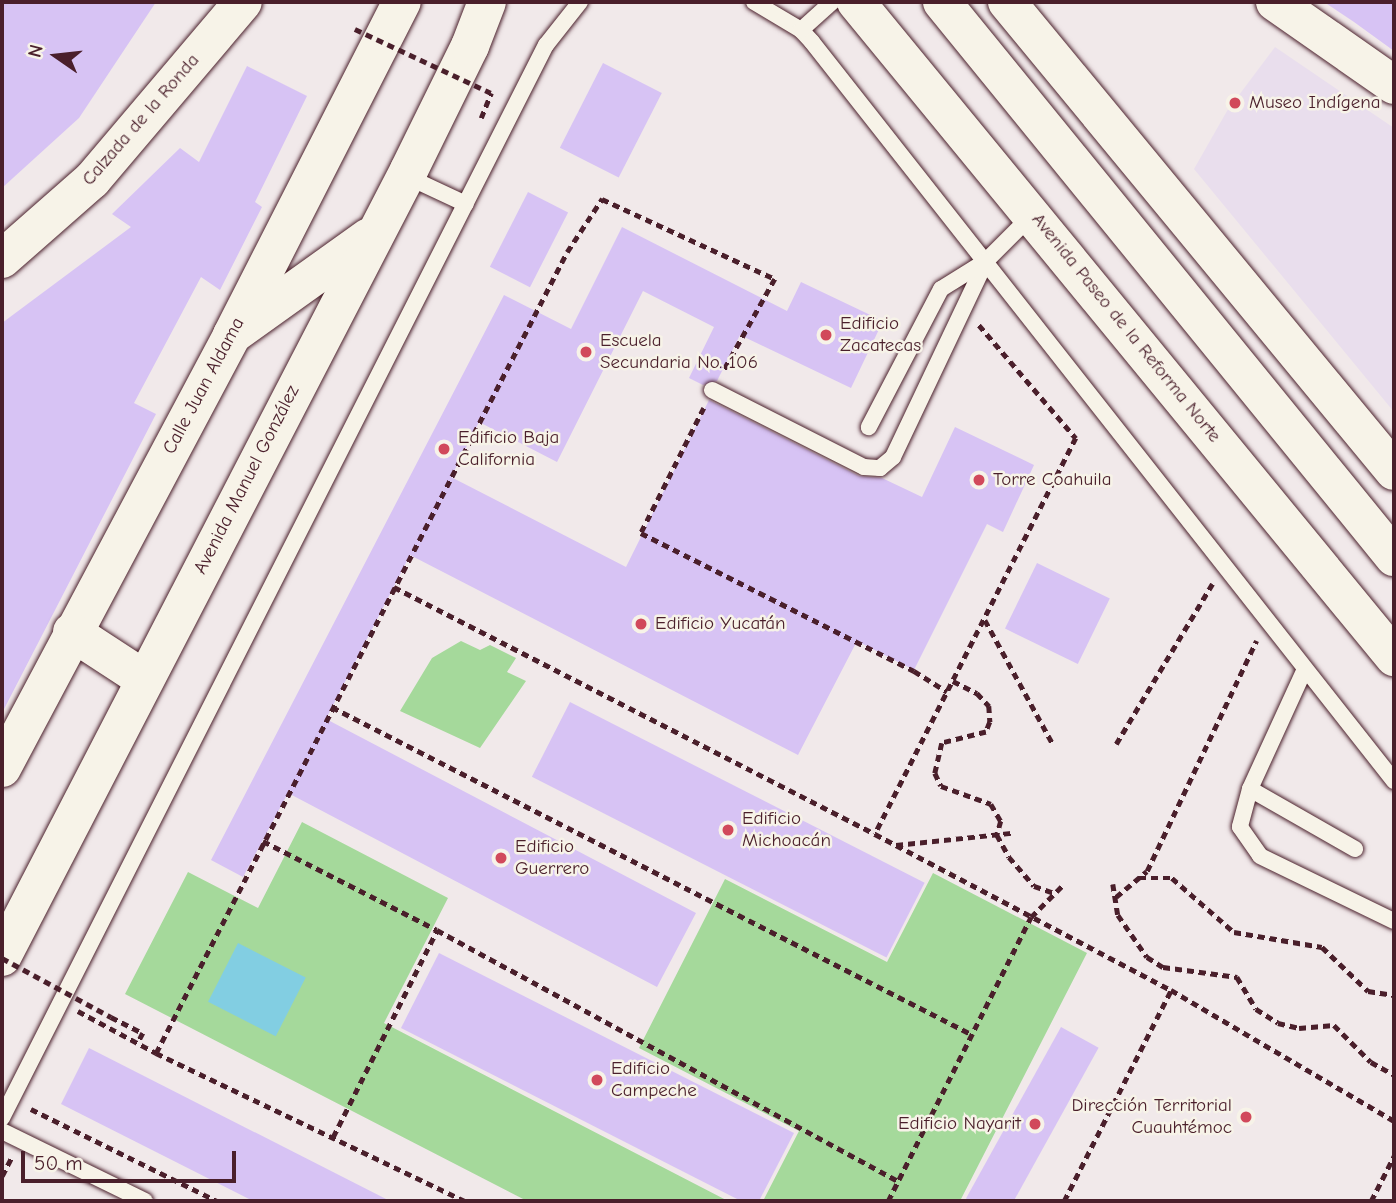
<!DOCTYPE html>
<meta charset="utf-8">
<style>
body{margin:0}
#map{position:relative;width:1396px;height:1203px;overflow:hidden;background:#f1e9ea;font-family:"Comic Neue",sans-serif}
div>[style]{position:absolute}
.built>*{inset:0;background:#e9deed}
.green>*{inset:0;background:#a5d99b}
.water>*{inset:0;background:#82cee2;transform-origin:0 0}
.building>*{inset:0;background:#d7c3f4;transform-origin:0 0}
.path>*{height:4.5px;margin-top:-2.25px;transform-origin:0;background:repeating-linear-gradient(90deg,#4a1f2b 0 7px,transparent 0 12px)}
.roads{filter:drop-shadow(0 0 2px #4a1f2b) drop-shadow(0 0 2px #4a1f2b)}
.service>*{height:16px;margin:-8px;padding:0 8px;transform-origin:8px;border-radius:8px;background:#f7f3e8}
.tertiary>*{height:38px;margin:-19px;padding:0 19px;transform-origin:19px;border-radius:19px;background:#f7f3e8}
.secondary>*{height:38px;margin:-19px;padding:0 19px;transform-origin:19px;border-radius:19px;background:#f7f3e8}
.path-bridge>*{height:4.5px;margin-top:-2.25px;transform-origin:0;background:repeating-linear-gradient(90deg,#4a1f2b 0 7px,transparent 0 12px)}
.dots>*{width:19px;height:19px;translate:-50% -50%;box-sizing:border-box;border:4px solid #f7f3e8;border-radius:50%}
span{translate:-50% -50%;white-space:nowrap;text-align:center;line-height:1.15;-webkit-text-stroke:5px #f7f3e8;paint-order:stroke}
.poi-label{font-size:19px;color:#4a1f2b}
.left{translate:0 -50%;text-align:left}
.right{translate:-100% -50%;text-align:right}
.street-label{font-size:19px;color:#4a1f2b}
.frame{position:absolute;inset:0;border:4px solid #4a1f2b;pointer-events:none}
.north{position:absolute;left:21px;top:21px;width:70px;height:70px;-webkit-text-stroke:5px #f7f3e8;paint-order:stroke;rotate:284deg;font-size:19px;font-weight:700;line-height:28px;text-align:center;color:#4a1f2b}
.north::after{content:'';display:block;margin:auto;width:24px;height:32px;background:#4a1f2b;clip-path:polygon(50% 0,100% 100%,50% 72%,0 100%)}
.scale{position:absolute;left:21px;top:1151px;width:215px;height:32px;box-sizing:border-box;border:4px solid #4a1f2b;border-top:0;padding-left:9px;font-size:21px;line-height:24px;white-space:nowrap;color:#4a1f2b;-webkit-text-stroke:5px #f7f3e8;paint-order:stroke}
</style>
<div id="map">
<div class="built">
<div style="clip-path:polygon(1275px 47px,1394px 128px,1394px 412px,1194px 169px,1227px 111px)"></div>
</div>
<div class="green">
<div style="clip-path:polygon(461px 641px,480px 650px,490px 645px,516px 658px,507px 672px,526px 681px,480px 748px,400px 711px,432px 658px)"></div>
<div style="clip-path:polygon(302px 822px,448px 898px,384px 1023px,728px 1201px,527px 1201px,125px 994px,188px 872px,258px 908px)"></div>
<div style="clip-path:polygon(933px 873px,1087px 953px,960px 1201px,763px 1201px,799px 1131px,639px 1048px,725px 879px,887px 962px)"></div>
</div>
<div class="water">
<div style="left:238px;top:943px;width:76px;height:66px;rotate:27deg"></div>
</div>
<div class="building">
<div style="clip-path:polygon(2px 2px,156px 2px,79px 118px,2px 188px)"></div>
<div style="clip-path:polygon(1324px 2px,1394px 2px,1394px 51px,1354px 22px)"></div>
<div style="left:603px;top:63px;width:66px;height:95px;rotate:27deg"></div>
<div style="clip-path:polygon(247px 66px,307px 96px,255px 202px,262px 207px,220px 290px,201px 277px,134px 403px,156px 414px,2px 713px,2px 323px,131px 227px,112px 214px,180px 148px,199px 162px)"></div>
<div style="left:528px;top:192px;width:45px;height:84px;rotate:27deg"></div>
<div style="clip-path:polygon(622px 227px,787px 311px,801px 282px,883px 321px,851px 388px,740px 335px,717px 381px,703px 385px,689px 378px,714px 327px,643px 291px,557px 462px,479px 422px,451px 477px,626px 567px,709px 400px,859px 476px,882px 478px,922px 497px,955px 427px,1034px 465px,1003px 532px,987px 524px,914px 670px,857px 641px,798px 755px,410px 555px,326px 719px,696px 913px,657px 987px,288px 793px,243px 877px,211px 860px,504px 295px,571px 329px)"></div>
<div style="left:1037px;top:563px;width:81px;height:73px;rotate:26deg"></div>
<div style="left:570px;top:702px;width:398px;height:84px;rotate:27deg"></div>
<div style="clip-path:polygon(439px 953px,794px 1133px,759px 1201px,741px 1201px,401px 1028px)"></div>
<div style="left:1061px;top:1027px;width:43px;height:196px;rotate:29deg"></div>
<div style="clip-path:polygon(89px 1048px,390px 1201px,253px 1201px,61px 1104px)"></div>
</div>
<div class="path">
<div style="left:481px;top:118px;width:27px;rotate:-68deg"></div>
<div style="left:979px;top:325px;width:149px;rotate:49.4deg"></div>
<div style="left:1076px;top:438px;width:444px;rotate:116.9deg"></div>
<div style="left:875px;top:834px;width:335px;rotate:27.8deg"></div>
<div style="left:1171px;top:990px;width:259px;rotate:30.4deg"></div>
<div style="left:704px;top:408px;width:140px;rotate:116.7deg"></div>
<div style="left:641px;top:533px;width:306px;rotate:26.8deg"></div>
<div style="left:914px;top:671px;width:39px;rotate:32deg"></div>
<div style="left:394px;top:587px;width:541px;rotate:27.18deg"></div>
<div style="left:985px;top:620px;width:141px;rotate:61.3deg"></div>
<div style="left:953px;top:681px;width:27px;rotate:27deg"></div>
<div style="left:977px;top:693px;width:18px;rotate:47deg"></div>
<div style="left:989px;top:706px;width:16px;rotate:86deg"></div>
<div style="left:990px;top:722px;width:11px;rotate:112deg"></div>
<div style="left:986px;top:732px;width:45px;rotate:166deg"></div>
<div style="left:942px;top:743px;width:31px;rotate:103deg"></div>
<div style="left:935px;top:773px;width:14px;rotate:65deg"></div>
<div style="left:941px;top:786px;width:53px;rotate:19.8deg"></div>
<div style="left:991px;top:804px;width:20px;rotate:60deg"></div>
<div style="left:1001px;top:821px;width:15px;rotate:106deg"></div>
<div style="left:997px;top:835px;width:25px;rotate:61deg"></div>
<div style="left:1009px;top:857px;width:38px;rotate:49deg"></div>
<div style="left:1034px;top:886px;width:21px;rotate:19deg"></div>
<div style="left:332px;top:707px;width:720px;rotate:27.1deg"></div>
<div style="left:1116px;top:744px;width:187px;rotate:-59deg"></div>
<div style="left:263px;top:841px;width:195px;rotate:27.1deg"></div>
<div style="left:437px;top:930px;width:525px;rotate:28.57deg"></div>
<div style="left:896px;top:845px;width:116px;rotate:-6deg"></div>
<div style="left:1139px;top:878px;width:33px"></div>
<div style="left:1172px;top:878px;width:82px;rotate:41.1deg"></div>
<div style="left:1234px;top:932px;width:89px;rotate:9.7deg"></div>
<div style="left:1322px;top:947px;width:64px;rotate:43.7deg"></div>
<div style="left:1368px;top:991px;width:26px;rotate:9deg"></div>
<div style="left:1113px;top:884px;width:31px;rotate:81deg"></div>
<div style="left:1118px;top:915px;width:51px;rotate:55.4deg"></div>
<div style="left:1147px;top:957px;width:19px;rotate:32deg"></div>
<div style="left:1163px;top:967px;width:75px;rotate:7.7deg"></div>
<div style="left:1237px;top:977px;width:37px;rotate:59deg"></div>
<div style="left:1256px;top:1009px;width:26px;rotate:32deg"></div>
<div style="left:1278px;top:1023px;width:22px;rotate:13deg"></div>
<div style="left:1299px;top:1028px;width:35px;rotate:-5deg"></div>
<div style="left:1334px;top:1025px;width:52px;rotate:45deg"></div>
<div style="left:1371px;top:1062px;width:26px;rotate:29deg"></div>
<div style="left:1116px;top:897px;width:40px;rotate:-40deg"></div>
<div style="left:1147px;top:871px;width:255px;rotate:-64.6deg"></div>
<div style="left:78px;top:1011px;width:89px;rotate:28.3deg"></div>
<div style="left:156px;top:1053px;width:900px;rotate:-62.84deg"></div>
<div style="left:567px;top:252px;width:64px;rotate:-56.6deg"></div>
<div style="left:602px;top:199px;width:191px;rotate:24.8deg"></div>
<div style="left:775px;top:279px;width:107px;rotate:119.2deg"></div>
<div style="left:111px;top:1017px;width:36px;rotate:27deg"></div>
<div style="left:143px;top:1033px;width:11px;rotate:117deg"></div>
<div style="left:156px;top:1053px;width:343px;rotate:25.6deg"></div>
<div style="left:31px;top:1109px;width:208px;rotate:26.3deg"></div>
<div style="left:333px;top:1137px;width:232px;rotate:-63.3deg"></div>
<div style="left:2px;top:1176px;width:20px;rotate:-63deg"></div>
<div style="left:888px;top:1201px;width:318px;rotate:-63.3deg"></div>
<div style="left:1031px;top:917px;width:44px;rotate:-45deg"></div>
<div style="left:1064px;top:1201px;width:237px;rotate:-63.1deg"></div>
<div style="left:1371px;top:1201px;width:51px;rotate:-62.9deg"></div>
</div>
<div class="roads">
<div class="service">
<div style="left:754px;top:2px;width:55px;rotate:30.8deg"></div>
<div style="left:801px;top:30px;width:16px;rotate:47deg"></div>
<div style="left:812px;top:42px;width:941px;rotate:51.78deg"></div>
<div style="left:801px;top:30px;width:42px;rotate:-42.1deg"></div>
<div style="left:406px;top:176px;width:66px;rotate:25deg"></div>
<div style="left:986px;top:261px;width:64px;rotate:-45deg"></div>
<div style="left:712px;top:390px;width:170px;rotate:26.9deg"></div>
<div style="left:864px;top:467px;width:16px;rotate:4deg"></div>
<div style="left:880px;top:468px;width:17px;rotate:-40deg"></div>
<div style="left:893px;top:457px;width:217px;rotate:-64.6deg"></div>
<div style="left:986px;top:261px;width:53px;rotate:148.1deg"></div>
<div style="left:941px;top:289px;width:156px;rotate:117.6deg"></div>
<div style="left:1304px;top:671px;width:130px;rotate:114.6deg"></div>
<div style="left:1250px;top:789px;width:39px;rotate:105deg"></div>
<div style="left:1240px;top:827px;width:35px;rotate:55deg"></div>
<div style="left:1260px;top:856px;width:149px;rotate:25.9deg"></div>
<div style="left:1250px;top:789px;width:121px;rotate:29.7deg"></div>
<div style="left:2px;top:1118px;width:1203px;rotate:-63.12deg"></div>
<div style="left:546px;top:45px;width:55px;rotate:-51.7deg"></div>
<div style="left:2px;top:1131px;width:159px;rotate:26.1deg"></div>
</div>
<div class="tertiary">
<div style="left:1007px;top:2px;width:608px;rotate:50.47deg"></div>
<div style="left:1275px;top:2px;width:145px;rotate:34.9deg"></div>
<div style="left:2px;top:259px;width:120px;rotate:-41.3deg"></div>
<div style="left:92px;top:180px;width:233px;rotate:-49.7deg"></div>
<div style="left:2px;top:768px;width:490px;rotate:-62deg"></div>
<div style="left:232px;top:335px;width:374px;rotate:-63deg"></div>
</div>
<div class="secondary">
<div style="left:856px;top:2px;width:848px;rotate:50.6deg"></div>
<div style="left:942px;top:2px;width:716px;rotate:50.84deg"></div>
<div style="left:232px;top:335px;width:168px;rotate:-35.6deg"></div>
<div style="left:72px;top:632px;width:86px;rotate:33.1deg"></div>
<div style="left:2px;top:957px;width:886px;rotate:-62.65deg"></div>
<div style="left:409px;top:170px;width:138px;rotate:-63.8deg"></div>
<div style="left:470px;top:46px;width:47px;rotate:-68.9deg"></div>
</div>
</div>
<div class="path-bridge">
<div style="left:355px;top:29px;width:150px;rotate:25.2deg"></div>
<div style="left:2px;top:958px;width:124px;rotate:28.4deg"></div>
</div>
<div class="dots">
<div style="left:1235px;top:103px;background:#d1495b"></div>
<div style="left:826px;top:335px;background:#d1495b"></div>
<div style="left:586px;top:352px;background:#d1495b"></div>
<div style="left:444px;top:449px;background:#d1495b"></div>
<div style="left:979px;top:480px;background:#d1495b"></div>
<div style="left:641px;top:624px;background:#d1495b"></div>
<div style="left:728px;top:830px;background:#d1495b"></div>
<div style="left:501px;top:858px;background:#d1495b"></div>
<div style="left:597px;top:1080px;background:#d1495b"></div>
<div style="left:1246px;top:1117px;background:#d1495b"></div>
<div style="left:1035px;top:1124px;background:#d1495b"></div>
</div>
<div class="poi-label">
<span class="left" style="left:1249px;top:103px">Museo Indígena</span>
<span class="left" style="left:840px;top:335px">Edificio<br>Zacatecas</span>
<span class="left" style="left:600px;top:352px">Escuela<br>Secundaria No. 106</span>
<span class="left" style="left:458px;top:449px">Edificio Baja<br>California</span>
<span class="left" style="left:993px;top:480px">Torre Coahuila</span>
<span class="left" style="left:655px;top:624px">Edificio Yucatán</span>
<span class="left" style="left:742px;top:830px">Edificio<br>Michoacán</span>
<span class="left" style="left:515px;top:858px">Edificio<br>Guerrero</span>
<span class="left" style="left:611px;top:1080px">Edificio<br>Campeche</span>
<span class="right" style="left:1232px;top:1117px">Dirección Territorial<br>Cuauhtémoc</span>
<span class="right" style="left:1021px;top:1124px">Edificio Nayarit</span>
</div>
<div class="street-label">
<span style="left:141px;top:120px;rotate:-49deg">Calzada de la Ronda</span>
<span style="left:1126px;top:328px;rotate:51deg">Avenida Paseo de la Reforma Norte</span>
<span style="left:204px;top:386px;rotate:-62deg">Calle Juan Aldama</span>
<span style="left:247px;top:480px;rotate:-63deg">Avenida Manuel González</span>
</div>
<div class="frame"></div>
<div class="north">N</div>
<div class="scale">50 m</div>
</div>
